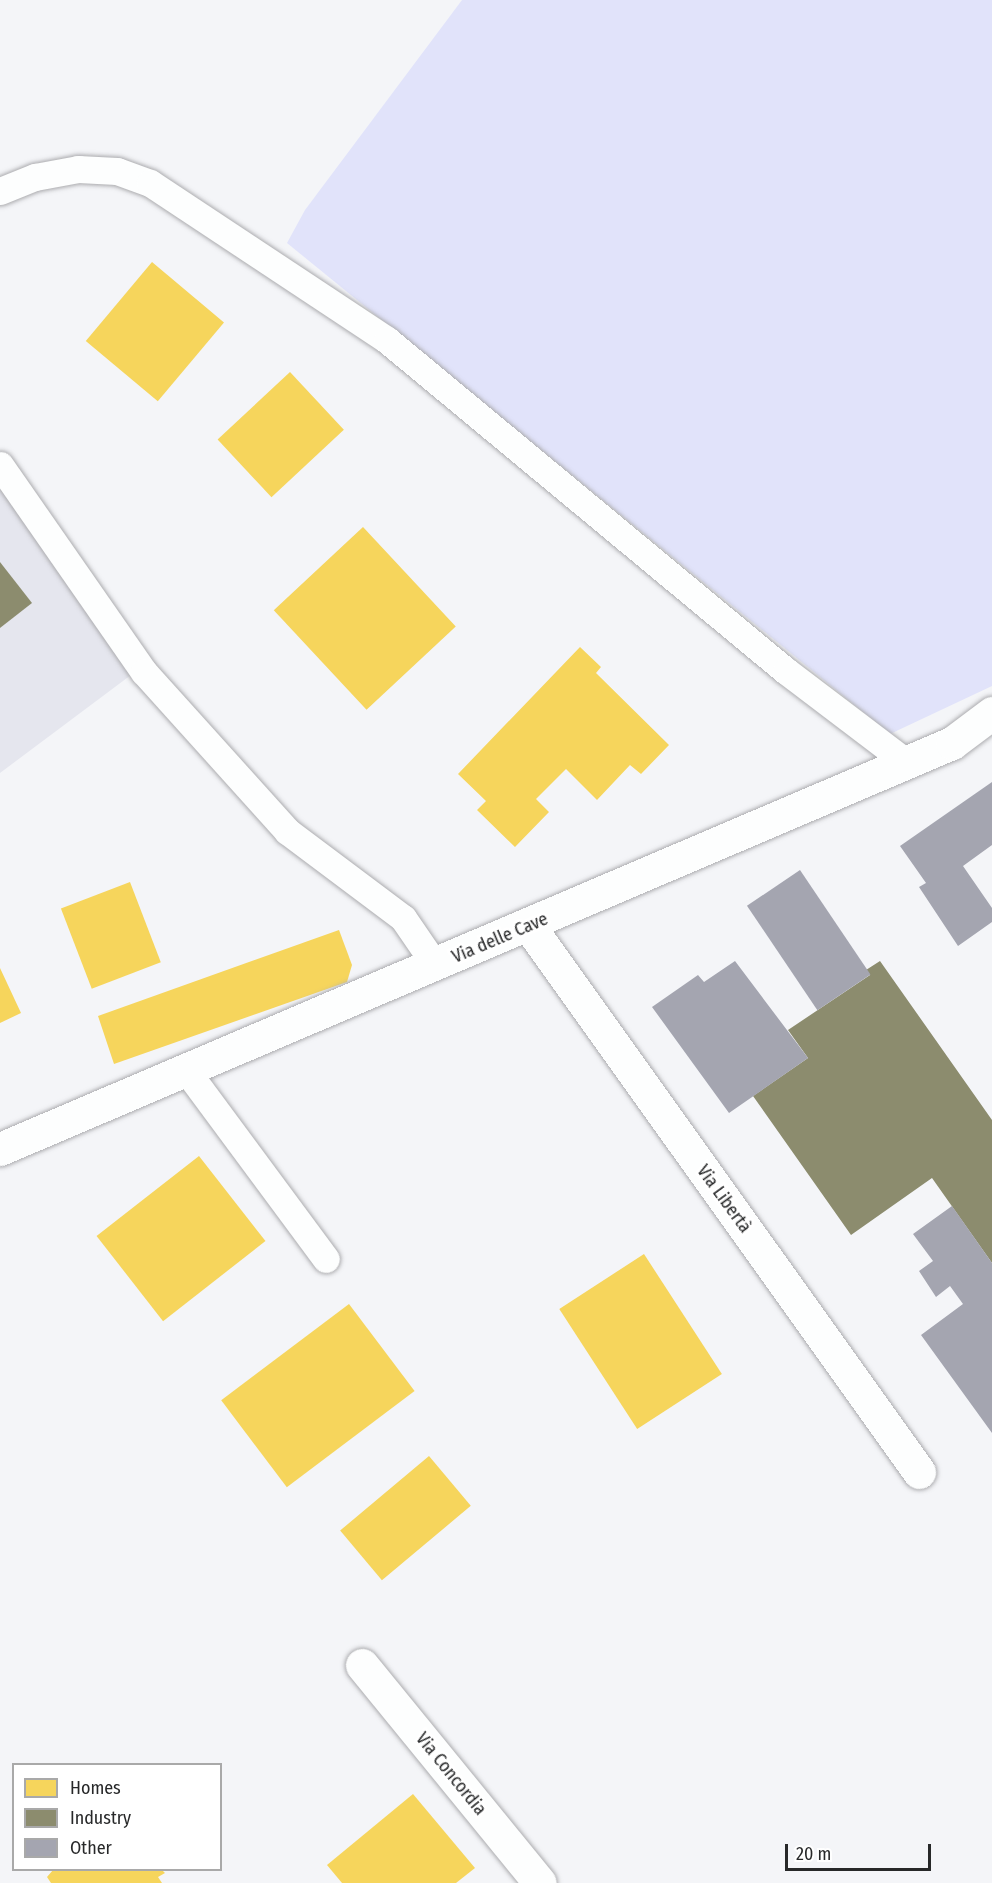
<!DOCTYPE html>
<meta charset="utf-8">
<style>
body{margin:0}
#map{position:relative;width:992px;height:1883px;overflow:hidden;background:#f4f5f8;font-family:"Fira Sans Condensed",sans-serif}
div>[style]{position:absolute}
.built>*{inset:0;background:#e5e6ee}
.green>*{inset:0;background:#e1e3fa}
.homes>*{inset:0;background:#f6d55c;transform-origin:0 0}
.industry>*{inset:0;background:#8c8c6e}
.building>*{inset:0;background:#a4a5b0;transform-origin:0 0}
.roads{filter:drop-shadow(0 0 2px #acacaf) drop-shadow(0 0 2px #acacaf)}
.service>*{height:27px;margin:-13.5px;padding:0 13.5px;transform-origin:13.5px;border-radius:13.5px;background:#fdfefe}
.minor>*{height:33px;margin:-16.5px;padding:0 16.5px;transform-origin:16.5px;border-radius:16.5px;background:#fdfefe}
.tertiary>*{height:33px;margin:-16.5px;padding:0 16.5px;transform-origin:16.5px;border-radius:16.5px;background:#fdfefe}
span{translate:-50% -50%;white-space:nowrap;text-align:center;line-height:1.15;-webkit-text-stroke:6px #fff;paint-order:stroke}
.street-label{font-size:18px;color:#272829}
.legend{position:absolute;left:12px;top:1763px;width:210px;height:108px;box-sizing:border-box;background:#fff;border:2px solid #a9a9a9;margin:0;padding:8px 10px;list-style:none;font-size:18px;color:#272829}
.legend li{display:flex;align-items:center;gap:12px;height:30px}
.legend b{width:30px;border:2px solid #a9a9a9}
.scale{position:absolute;left:785px;top:1844px;width:146px;height:27px;box-sizing:border-box;border:3px solid #272829;border-top:0;padding-left:8px;font-size:18px;line-height:21px;white-space:nowrap;color:#272829;-webkit-text-stroke:4px #fff;paint-order:stroke}
</style>
<div id="map">
<div class="built">
<div style="clip-path:polygon(0 488px,131px 675px,0 773px)"></div>
</div>
<div class="green">
<div style="clip-path:polygon(462px 0,992px 0,992px 686px,890px 734px,287px 243px,305px 210px)"></div>
</div>
<div class="homes">
<div style="left:152px;top:262px;width:94px;height:103px;rotate:40deg"></div>
<div style="left:290px;top:372px;width:79px;height:99px;rotate:47deg"></div>
<div style="left:363px;top:527px;width:136px;height:122px;rotate:47deg"></div>
<div style="clip-path:polygon(580px 647px,601px 667px,596px 673px,669px 745px,641px 774px,630px 765px,597px 800px,566px 769px,536px 799px,549px 812px,515px 847px,477px 810px,486px 801px,458px 774px)"></div>
<div style="left:130px;top:882px;width:86px;height:74px;rotate:69deg"></div>
<div style="clip-path:polygon(339px 930px,352px 965px,347px 982px,114px 1064px,98px 1016px)"></div>
<div style="clip-path:polygon(0 968px,21px 1013px,0 1023px)"></div>
<div style="left:199px;top:1156px;width:108px;height:130px;rotate:52deg"></div>
<div style="left:644px;top:1254px;width:143px;height:101px;rotate:57deg"></div>
<div style="left:349px;top:1304px;width:109px;height:160px;rotate:53deg"></div>
<div style="left:429px;top:1456px;width:65px;height:116px;rotate:50deg"></div>
<div style="clip-path:polygon(413px 1794px,475px 1868px,456px 1883px,342px 1883px,327px 1865px)"></div>
<div style="clip-path:polygon(53px 1870px,162px 1870px,165px 1873px,158px 1877px,162px 1883px,51px 1883px,47px 1877px)"></div>
</div>
<div class="industry">
<div style="clip-path:polygon(0 562px,32px 603px,0 628px)"></div>
<div style="clip-path:polygon(880px 961px,992px 1120px,992px 1263px,932px 1178px,851px 1235px,753px 1096px,808px 1058px,788px 1030px,870px 975px,866px 970px)"></div>
</div>
<div class="building">
<div style="clip-path:polygon(992px 782px,992px 845px,963px 866px,992px 908px,992px 922px,958px 946px,919px 887px,926px 883px,900px 846px)"></div>
<div style="left:800px;top:870px;width:126px;height:64px;rotate:56deg"></div>
<div style="clip-path:polygon(735px 961px,808px 1058px,729px 1113px,652px 1007px,698px 975px,704px 982px)"></div>
<div style="clip-path:polygon(952px 1206px,992px 1263px,992px 1433px,921px 1335px,963px 1304px,950px 1286px,936px 1297px,919px 1271px,933px 1261px,913px 1234px)"></div>
</div>
<div class="roads">
<div class="service">
<div style="left:0;top:191px;width:38px;rotate:-22deg"></div>
<div style="left:35px;top:177px;width:44px;rotate:-10.5deg"></div>
<div style="left:78px;top:169px;width:39px;rotate:3deg"></div>
<div style="left:117px;top:171px;width:35px;rotate:20deg"></div>
<div style="left:150px;top:183px;width:284px;rotate:33.5deg"></div>
<div style="left:387px;top:340px;width:518px;rotate:39.68deg"></div>
<div style="left:786px;top:671px;width:152px;rotate:37.2deg"></div>
<div style="left:0;top:465px;width:252px;rotate:55.2deg"></div>
<div style="left:144px;top:672px;width:214px;rotate:48deg"></div>
<div style="left:287px;top:831px;width:145px;rotate:36.9deg"></div>
<div style="left:403px;top:918px;width:58px;rotate:55.5deg"></div>
<div style="left:186px;top:1070px;width:235px;rotate:53.5deg"></div>
</div>
<div class="minor">
<div style="left:529px;top:926px;width:671px;rotate:54.46deg"></div>
<div style="left:362px;top:1665px;width:281px;rotate:50.8deg"></div>
</div>
<div class="tertiary">
<div style="left:0;top:1149px;width:1035px;rotate:-23.1deg"></div>
<div style="left:952px;top:743px;width:50px;rotate:-36.9deg"></div>
</div>
</div>
<div class="street-label">
<span style="left:500px;top:938px;rotate:-23deg">Via delle Cave</span>
<span style="left:724px;top:1199px;rotate:54deg">Via Libertà</span>
<span style="left:451px;top:1774px;rotate:51deg">Via Concordia</span>
</div>
<ul class="legend">
<li><b style="height:16px;background:#f6d55c"></b>Homes</li>
<li><b style="height:16px;background:#8c8c6e"></b>Industry</li>
<li><b style="height:16px;background:#a4a5b0"></b>Other</li>
</ul>
<div class="scale">20 m</div>
</div>
